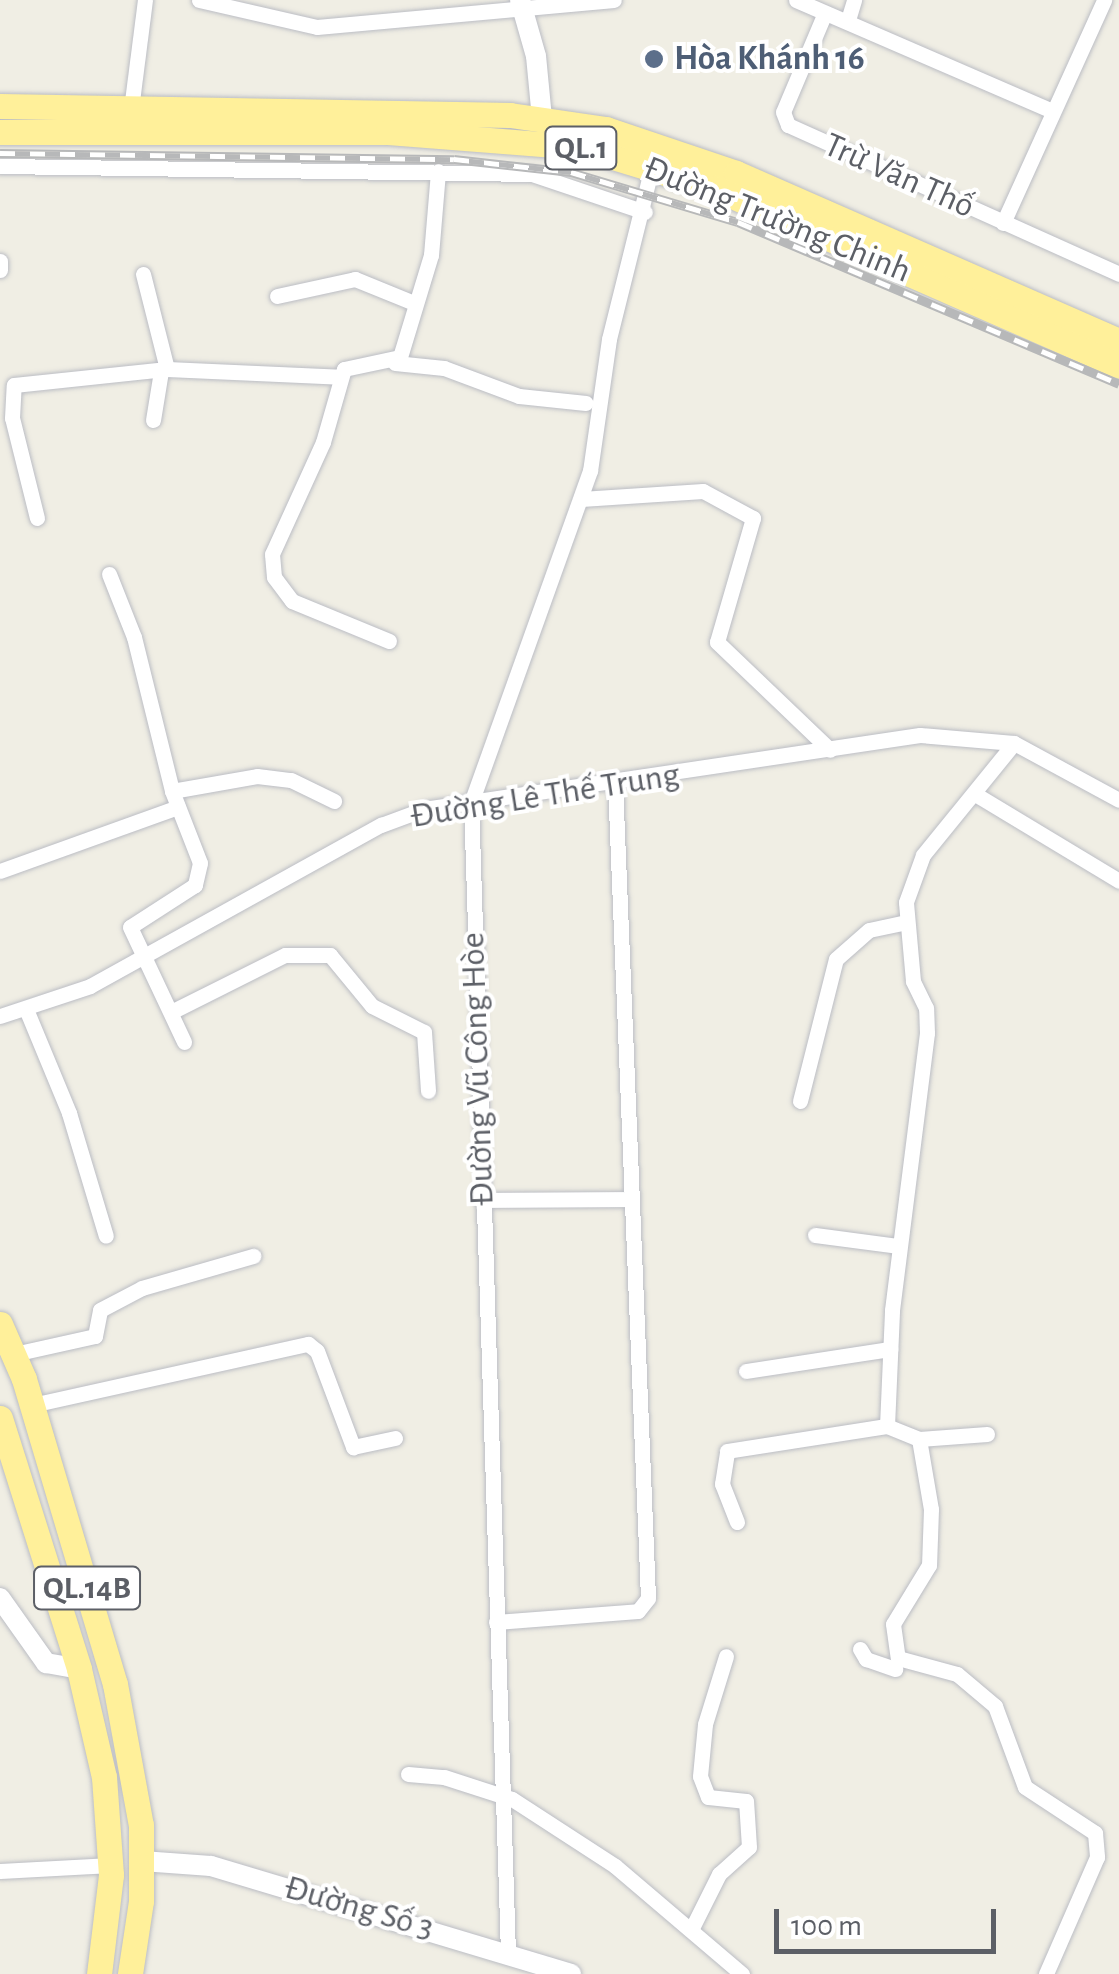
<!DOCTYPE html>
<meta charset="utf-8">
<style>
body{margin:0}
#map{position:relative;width:1119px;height:1974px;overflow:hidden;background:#f0eee4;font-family:"Alegreya Sans",sans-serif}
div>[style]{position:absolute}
.roads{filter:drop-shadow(0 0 2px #bbbdc4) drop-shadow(0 0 2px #bbbdc4)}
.minor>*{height:15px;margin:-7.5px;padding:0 7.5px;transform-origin:7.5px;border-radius:7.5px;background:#fff}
.tertiary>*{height:20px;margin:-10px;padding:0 10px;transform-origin:10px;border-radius:10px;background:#fff}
.trunk>*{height:25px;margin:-12.5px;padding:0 12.5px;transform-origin:12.5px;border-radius:12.5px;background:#fff09a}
.rail>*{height:9px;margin-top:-4.5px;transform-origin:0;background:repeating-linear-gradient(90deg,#fff 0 15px,#b7b8b9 0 30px);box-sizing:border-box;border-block:2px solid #b7b8b9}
.dots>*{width:28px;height:28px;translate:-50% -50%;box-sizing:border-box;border:5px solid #fff;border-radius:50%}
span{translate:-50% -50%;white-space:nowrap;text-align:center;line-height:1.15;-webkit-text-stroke:8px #fff;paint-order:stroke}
.shield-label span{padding:2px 8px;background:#fff;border:2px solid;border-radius:8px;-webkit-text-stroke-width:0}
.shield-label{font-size:32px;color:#5c5f66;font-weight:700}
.service-label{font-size:35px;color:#4e5e75;font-weight:700}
.left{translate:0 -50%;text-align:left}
.street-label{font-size:35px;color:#5c5f66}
.scale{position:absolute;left:774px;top:1909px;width:222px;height:45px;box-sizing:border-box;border:5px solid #5c5f66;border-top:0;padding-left:12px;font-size:30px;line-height:35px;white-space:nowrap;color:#5c5f66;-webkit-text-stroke:8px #fff;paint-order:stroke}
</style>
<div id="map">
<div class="roads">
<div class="minor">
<div style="left:199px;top:0;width:121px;rotate:12.9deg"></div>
<div style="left:317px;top:27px;width:298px;rotate:-5.2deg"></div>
<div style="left:796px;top:0;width:279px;rotate:23.4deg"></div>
<div style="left:824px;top:15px;width:105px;rotate:112.9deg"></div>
<div style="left:783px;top:112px;width:14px;rotate:69deg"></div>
<div style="left:788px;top:125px;width:363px;rotate:24.2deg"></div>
<div style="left:848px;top:20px;width:21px;rotate:-73deg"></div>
<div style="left:131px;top:109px;width:110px;rotate:-82.7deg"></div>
<div style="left:0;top:166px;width:532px;rotate:0.86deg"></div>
<div style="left:532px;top:174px;width:119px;rotate:18.6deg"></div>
<div style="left:1003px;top:223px;width:245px;rotate:-65.6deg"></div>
<div style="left:0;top:261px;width:9px;rotate:90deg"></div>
<div style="left:143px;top:274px;width:98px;rotate:75.8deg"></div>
<div style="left:277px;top:296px;width:80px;rotate:-12.3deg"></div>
<div style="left:355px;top:279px;width:64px;rotate:22.1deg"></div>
<div style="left:395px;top:363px;width:49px;rotate:5.8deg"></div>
<div style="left:444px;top:368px;width:80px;rotate:20.5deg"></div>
<div style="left:519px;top:396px;width:67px;rotate:6deg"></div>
<div style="left:153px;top:420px;width:50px;rotate:-80.7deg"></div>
<div style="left:581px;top:499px;width:122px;rotate:-3.8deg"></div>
<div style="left:703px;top:491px;width:57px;rotate:28.4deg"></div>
<div style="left:753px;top:518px;width:129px;rotate:106.2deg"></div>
<div style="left:717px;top:642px;width:156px;rotate:43.7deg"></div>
<div style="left:37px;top:518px;width:103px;rotate:-104deg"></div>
<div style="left:12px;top:418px;width:33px;rotate:-87deg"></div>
<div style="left:14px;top:385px;width:154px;rotate:-6deg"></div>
<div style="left:167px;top:369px;width:173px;rotate:2.6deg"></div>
<div style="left:109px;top:574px;width:68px;rotate:68.4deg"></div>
<div style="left:134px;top:637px;width:159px;rotate:76.1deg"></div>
<div style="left:172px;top:791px;width:77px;rotate:68.7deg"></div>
<div style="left:200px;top:863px;width:23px;rotate:103deg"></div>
<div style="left:195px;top:885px;width:77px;rotate:147.1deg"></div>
<div style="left:130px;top:927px;width:127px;rotate:64.8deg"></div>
<div style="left:389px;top:641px;width:105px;rotate:-157.6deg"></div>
<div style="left:292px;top:601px;width:30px;rotate:-127deg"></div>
<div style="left:274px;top:577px;width:23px;rotate:-95deg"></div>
<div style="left:272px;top:554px;width:123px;rotate:-65.5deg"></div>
<div style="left:323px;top:442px;width:76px;rotate:-74deg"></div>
<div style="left:344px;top:369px;width:57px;rotate:-12.1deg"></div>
<div style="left:400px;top:357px;width:107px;rotate:-73.1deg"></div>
<div style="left:431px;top:255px;width:84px;rotate:-85.2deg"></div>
<div style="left:172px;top:791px;width:86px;rotate:-10deg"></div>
<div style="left:257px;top:776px;width:34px;rotate:7deg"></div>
<div style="left:291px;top:780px;width:48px;rotate:26deg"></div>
<div style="left:975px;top:794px;width:168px;rotate:31.1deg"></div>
<div style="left:0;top:871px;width:189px;rotate:-19.8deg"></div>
<div style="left:26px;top:1009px;width:113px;rotate:67.5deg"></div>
<div style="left:69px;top:1113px;width:128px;rotate:73.3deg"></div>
<div style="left:171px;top:1012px;width:127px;rotate:-26.6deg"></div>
<div style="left:285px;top:955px;width:45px"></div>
<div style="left:330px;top:955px;width:66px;rotate:50.5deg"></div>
<div style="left:372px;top:1006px;width:58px;rotate:26.6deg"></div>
<div style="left:424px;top:1032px;width:59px;rotate:86.1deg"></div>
<div style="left:0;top:1016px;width:95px;rotate:-18.4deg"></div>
<div style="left:90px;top:986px;width:333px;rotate:-29deg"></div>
<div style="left:381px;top:825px;width:46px;rotate:-20.4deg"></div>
<div style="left:424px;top:809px;width:501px;rotate:-8.49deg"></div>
<div style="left:920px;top:735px;width:94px;rotate:4.9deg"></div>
<div style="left:1014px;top:743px;width:119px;rotate:28.5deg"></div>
<div style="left:800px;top:1101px;width:146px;rotate:-75.8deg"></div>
<div style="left:836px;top:959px;width:44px;rotate:-41.3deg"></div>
<div style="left:869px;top:930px;width:39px;rotate:-12deg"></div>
<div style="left:481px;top:1200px;width:149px;rotate:-0.4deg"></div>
<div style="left:815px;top:1235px;width:85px;rotate:7.5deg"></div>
<div style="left:14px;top:1354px;width:83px;rotate:-12.5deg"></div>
<div style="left:95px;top:1336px;width:26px;rotate:-79deg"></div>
<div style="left:100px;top:1310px;width:47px;rotate:-27.6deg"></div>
<div style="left:142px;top:1288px;width:116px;rotate:-16.1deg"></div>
<div style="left:746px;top:1371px;width:146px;rotate:-8.7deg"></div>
<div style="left:32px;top:1405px;width:283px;rotate:-12.5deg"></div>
<div style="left:308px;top:1344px;width:11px;rotate:38deg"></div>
<div style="left:317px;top:1351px;width:103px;rotate:69.4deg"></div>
<div style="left:353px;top:1447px;width:43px;rotate:-12.1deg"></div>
<div style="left:987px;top:1434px;width:68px;rotate:175.8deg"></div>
<div style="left:919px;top:1439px;width:35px;rotate:-158deg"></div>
<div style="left:887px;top:1426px;width:116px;rotate:-87.5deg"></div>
<div style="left:892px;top:1310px;width:279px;rotate:-82.8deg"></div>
<div style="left:927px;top:1033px;width:25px;rotate:-92deg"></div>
<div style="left:926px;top:1008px;width:30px;rotate:-116deg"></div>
<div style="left:913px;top:981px;width:79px;rotate:-95.1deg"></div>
<div style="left:906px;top:902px;width:50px;rotate:-70.1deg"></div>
<div style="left:923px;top:855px;width:144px;rotate:-50.9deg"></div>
<div style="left:919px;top:1439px;width:71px;rotate:80.3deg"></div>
<div style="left:931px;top:1509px;width:56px;rotate:92deg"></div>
<div style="left:929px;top:1565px;width:69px;rotate:121.4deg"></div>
<div style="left:893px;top:1624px;width:34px;rotate:82deg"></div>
<div style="left:898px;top:1658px;width:61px;rotate:15.2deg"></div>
<div style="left:957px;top:1674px;width:50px;rotate:40.1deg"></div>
<div style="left:995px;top:1706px;width:86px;rotate:69.7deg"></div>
<div style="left:1025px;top:1787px;width:84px;rotate:33.3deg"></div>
<div style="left:1095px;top:1833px;width:24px;rotate:85deg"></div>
<div style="left:1097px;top:1857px;width:128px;rotate:113.6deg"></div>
<div style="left:737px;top:1522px;width:41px;rotate:-111.5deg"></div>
<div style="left:722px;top:1484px;width:33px;rotate:-81deg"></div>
<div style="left:727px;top:1451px;width:162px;rotate:-8.9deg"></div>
<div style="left:496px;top:1622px;width:142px;rotate:-4.4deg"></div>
<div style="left:638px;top:1611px;width:16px;rotate:-52deg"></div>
<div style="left:648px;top:1598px;width:814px;rotate:-92.32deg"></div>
<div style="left:860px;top:1649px;width:12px;rotate:59deg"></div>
<div style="left:866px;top:1659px;width:31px;rotate:19deg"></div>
<div style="left:408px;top:1774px;width:36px;rotate:5deg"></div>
<div style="left:444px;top:1777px;width:71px;rotate:17.9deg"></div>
<div style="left:512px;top:1799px;width:123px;rotate:33deg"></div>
<div style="left:615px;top:1866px;width:167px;rotate:40.4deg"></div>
<div style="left:0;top:1871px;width:111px;rotate:-3.1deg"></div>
<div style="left:691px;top:1930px;width:63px;rotate:-63.4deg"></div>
<div style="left:719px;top:1874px;width:40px;rotate:-42deg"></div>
<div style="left:749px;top:1847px;width:46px;rotate:-93.7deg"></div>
<div style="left:746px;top:1801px;width:38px;rotate:-174deg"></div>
<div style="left:708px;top:1797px;width:22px;rotate:-111deg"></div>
<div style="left:700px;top:1776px;width:52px;rotate:-84.5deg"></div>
<div style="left:705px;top:1724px;width:71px;rotate:-72.8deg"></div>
<div style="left:508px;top:1954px;width:1152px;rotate:-91.84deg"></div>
<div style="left:471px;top:803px;width:353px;rotate:-70.3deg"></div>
<div style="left:590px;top:471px;width:133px;rotate:-81.8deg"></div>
<div style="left:609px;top:339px;width:178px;rotate:-76deg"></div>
</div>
<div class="tertiary">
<div style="left:520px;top:0;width:58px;rotate:74.1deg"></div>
<div style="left:536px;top:56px;width:62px;rotate:84.5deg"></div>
<div style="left:0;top:1598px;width:80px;rotate:54.7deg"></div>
<div style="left:46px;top:1663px;width:34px;rotate:10deg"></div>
<div style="left:142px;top:1861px;width:69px;rotate:4.1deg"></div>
<div style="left:211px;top:1866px;width:376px;rotate:16.7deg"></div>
</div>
<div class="trunk">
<div style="left:0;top:106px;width:510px;rotate:1.01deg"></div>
<div style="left:510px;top:115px;width:97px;rotate:8.3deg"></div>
<div style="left:606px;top:129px;width:137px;rotate:18.7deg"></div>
<div style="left:736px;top:173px;width:418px;rotate:23.7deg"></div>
<div style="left:0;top:132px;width:388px"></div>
<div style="left:388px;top:132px;width:193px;rotate:4.5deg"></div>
<div style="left:580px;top:147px;width:140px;rotate:17deg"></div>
<div style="left:714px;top:188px;width:442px;rotate:23.7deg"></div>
<div style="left:0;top:1324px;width:60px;rotate:66.4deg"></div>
<div style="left:24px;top:1379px;width:318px;rotate:73.4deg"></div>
<div style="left:115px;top:1684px;width:143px;rotate:79.6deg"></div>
<div style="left:141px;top:1825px;width:76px;rotate:90deg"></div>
<div style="left:141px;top:1901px;width:74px;rotate:98.6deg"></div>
<div style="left:0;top:1418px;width:263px;rotate:72.5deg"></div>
<div style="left:79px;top:1669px;width:111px;rotate:77deg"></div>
<div style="left:104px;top:1777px;width:98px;rotate:85.9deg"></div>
<div style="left:111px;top:1875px;width:100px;rotate:96.9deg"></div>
</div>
</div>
<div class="rail">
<div style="left:0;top:153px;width:454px;rotate:0.8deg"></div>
<div style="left:454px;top:159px;width:118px;rotate:6.3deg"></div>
<div style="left:571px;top:172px;width:174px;rotate:16.7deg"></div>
<div style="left:738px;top:222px;width:414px;rotate:23deg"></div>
</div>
<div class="dots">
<div style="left:654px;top:59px;background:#5c6f8a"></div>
</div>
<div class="shield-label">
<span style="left:581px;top:148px">QL.1</span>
<span style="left:87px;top:1588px">QL.14B</span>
</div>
<div class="service-label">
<span class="left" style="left:674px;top:59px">Hòa Khánh 16</span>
</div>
<div class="street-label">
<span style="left:899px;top:176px;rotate:24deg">Trừ Văn Thố</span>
<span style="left:777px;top:220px;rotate:22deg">Đường Trường Chinh</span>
<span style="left:545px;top:796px;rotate:-9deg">Đường Lê Thế Trung</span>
<span style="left:478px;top:1069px;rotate:-92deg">Đường Vũ Công Hòe</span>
<span style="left:359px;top:1908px;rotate:16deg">Đường Số 3</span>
</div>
<div class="scale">100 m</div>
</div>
